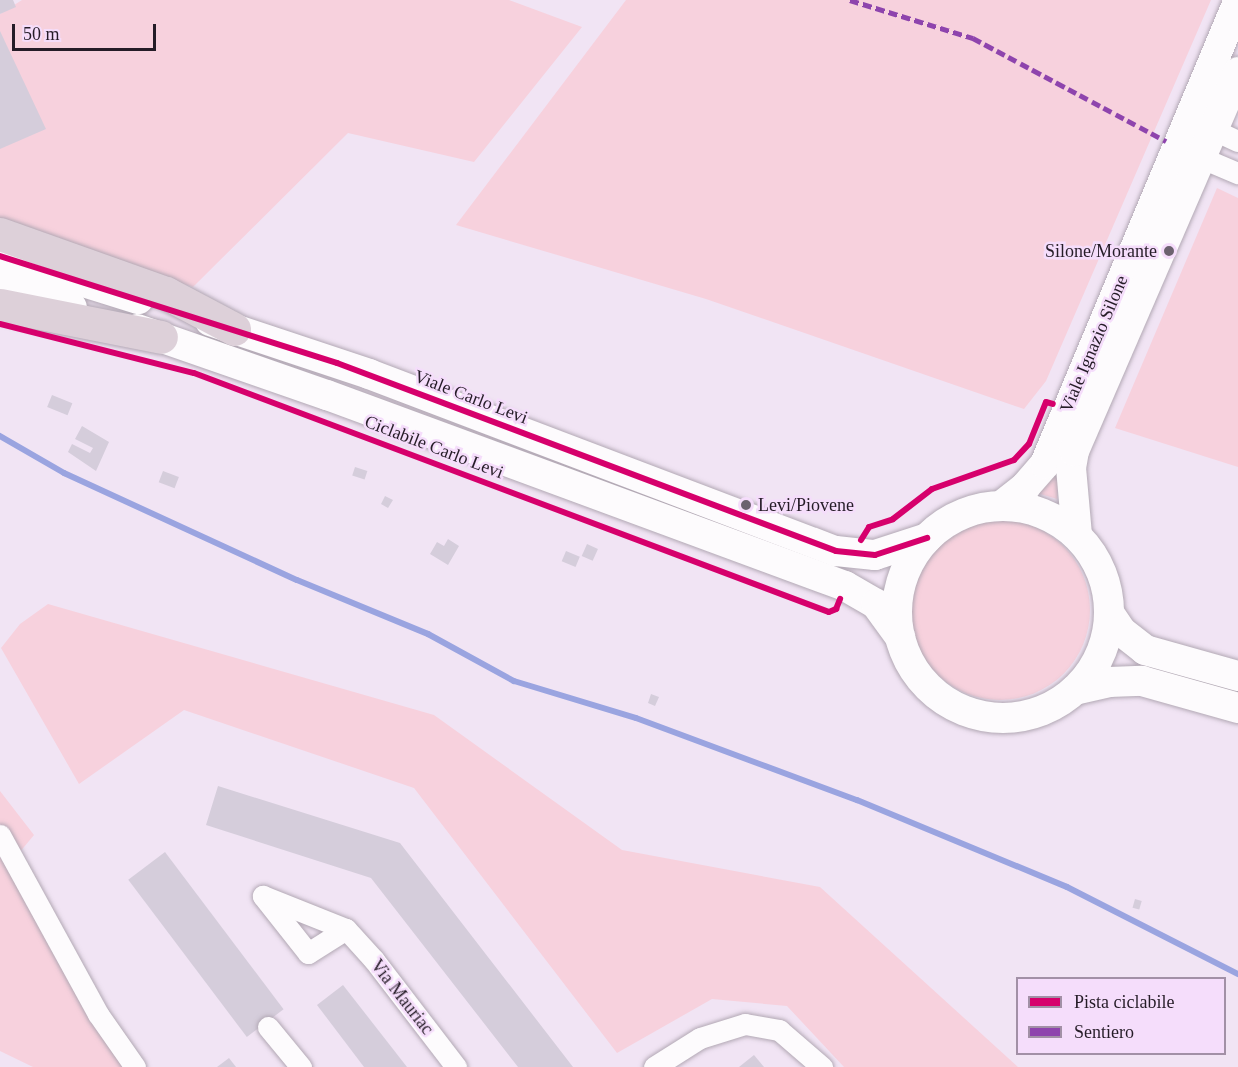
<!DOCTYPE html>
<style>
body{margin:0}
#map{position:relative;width:1238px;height:1067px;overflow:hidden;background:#f1e4f4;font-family:Georgia,serif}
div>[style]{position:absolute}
.green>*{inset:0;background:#f7d1dd}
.round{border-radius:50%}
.stream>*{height:6px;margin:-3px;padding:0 3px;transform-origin:3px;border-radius:3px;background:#9aa4e0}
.building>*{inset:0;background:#d5cddb;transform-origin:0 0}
.roads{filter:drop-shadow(0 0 2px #b2a8b4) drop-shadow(0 0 2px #b2a8b4)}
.street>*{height:21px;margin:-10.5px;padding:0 10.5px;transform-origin:10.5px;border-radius:10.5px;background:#fdfbfd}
.secondary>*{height:30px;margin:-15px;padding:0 15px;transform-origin:15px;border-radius:15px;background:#fdfbfd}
.secondary>.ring{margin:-15px;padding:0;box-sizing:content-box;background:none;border:30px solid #fdfbfd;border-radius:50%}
.highway>*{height:33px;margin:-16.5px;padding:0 16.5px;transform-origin:16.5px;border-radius:16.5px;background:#ddd0d9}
.quiet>*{height:4.5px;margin-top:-2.25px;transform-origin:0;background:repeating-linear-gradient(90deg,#8e44ad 0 9px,transparent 0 13.5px)}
.cycleway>*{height:6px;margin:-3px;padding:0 3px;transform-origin:3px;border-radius:3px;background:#d6006c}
.dots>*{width:16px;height:16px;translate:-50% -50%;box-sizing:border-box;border:3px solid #f5ddfb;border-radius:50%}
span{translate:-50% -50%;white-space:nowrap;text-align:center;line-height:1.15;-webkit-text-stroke:5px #f5ddfb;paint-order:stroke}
.poi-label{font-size:18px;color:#251c27}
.right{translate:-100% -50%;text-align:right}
.left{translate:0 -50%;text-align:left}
.street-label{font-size:18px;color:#251c27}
.legend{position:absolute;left:1016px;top:977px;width:210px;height:78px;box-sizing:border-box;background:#f5ddfb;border:2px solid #a290a6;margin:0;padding:8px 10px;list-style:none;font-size:18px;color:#251c27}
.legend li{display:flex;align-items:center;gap:12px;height:30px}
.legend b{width:30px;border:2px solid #a290a6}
.scale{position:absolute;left:12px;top:24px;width:144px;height:27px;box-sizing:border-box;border:3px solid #251c27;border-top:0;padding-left:8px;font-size:18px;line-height:21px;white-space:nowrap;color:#251c27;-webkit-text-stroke:4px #f5ddfb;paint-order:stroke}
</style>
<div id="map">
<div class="green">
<div style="clip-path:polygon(22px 0,509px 0,582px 27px,474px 162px,348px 133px,193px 287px,0 223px,0 14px)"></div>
<div style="clip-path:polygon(626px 0,1211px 0,1046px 381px,1024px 409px,706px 299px,456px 225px)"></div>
<div style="clip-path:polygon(1217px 188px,1238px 198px,1238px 467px,1115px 428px)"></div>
<div style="clip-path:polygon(1060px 465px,1057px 499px,1037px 493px)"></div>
<div class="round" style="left:910px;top:520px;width:180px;height:180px"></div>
<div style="clip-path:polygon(48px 604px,434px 715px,622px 850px,820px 887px,1018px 1067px,844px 1067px,787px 1006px,712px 999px,617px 1053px,414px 788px,184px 710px,79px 784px,1px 648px,20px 624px)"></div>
<div style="clip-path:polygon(0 791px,34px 835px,14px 859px,135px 1067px,33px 1067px,0 1051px)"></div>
</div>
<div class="stream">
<div style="left:0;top:436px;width:74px;rotate:30deg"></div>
<div style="left:64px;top:473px;width:256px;rotate:24.7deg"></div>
<div style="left:297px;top:580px;width:142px;rotate:22.4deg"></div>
<div style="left:428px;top:634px;width:98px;rotate:28.7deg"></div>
<div style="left:514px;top:681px;width:127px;rotate:16.9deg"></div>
<div style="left:636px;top:718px;width:236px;rotate:20.4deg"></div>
<div style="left:857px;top:800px;width:227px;rotate:22.5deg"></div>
<div style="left:1067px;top:887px;width:192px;rotate:27deg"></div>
</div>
<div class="building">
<div style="clip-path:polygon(0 0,13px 0,16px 7px,0 14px)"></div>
<div style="clip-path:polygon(0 31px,46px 129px,0 149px)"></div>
<div style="left:52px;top:395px;width:22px;height:13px;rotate:22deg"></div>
<div style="clip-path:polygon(82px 426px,109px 442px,96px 471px,68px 452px,72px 444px,90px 453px,93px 448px,75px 439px)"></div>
<div style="left:355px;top:467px;width:13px;height:9px;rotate:18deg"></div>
<div style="left:163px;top:471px;width:17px;height:12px;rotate:21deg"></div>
<div style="clip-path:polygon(385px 496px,393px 500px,388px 508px,381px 504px)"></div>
<div style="clip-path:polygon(448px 539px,459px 546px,448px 565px,430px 554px,437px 542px,444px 546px)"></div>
<div style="left:587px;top:544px;width:12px;height:13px;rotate:24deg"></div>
<div style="left:566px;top:551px;width:15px;height:11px;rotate:23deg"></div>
<div style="clip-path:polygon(651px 694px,659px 697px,655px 706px,648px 703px)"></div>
<div style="clip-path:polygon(218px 786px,400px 843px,573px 1067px,518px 1067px,371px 878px,206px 825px)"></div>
<div style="left:165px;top:852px;width:197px;height:46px;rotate:53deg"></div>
<div style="left:1135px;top:899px;width:7px;height:9px;rotate:16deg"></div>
<div style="clip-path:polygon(343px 985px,407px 1067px,364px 1067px,317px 1005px)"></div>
<div style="clip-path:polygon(754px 1055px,764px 1067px,739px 1067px)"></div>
<div style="clip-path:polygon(229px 1058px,236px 1067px,217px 1067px)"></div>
</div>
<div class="roads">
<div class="street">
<div style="left:1214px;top:130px;width:26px;rotate:25deg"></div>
<div style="left:1202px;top:158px;width:39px;rotate:23deg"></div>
<div style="left:0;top:835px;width:204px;rotate:61.3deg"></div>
<div style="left:98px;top:1014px;width:65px;rotate:55.1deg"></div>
<div style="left:346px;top:929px;width:45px;rotate:147.7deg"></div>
<div style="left:308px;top:953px;width:73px;rotate:-128.3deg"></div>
<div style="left:263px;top:896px;width:89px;rotate:21.7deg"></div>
<div style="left:346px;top:929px;width:42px;rotate:47.9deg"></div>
<div style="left:374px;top:960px;width:135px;rotate:52.5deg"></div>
<div style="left:268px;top:1027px;width:52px;rotate:50.5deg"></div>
<div style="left:654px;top:1067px;width:54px;rotate:-32.2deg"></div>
<div style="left:700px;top:1038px;width:47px;rotate:-17.3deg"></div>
<div style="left:745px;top:1024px;width:35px;rotate:10deg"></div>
<div style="left:779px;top:1030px;width:57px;rotate:40.7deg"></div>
</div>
<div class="secondary">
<div style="left:0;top:256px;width:145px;rotate:17.3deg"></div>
<div style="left:0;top:285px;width:75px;rotate:17deg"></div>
<div style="left:210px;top:321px;width:168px;rotate:18.4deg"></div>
<div style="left:369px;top:374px;width:499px;rotate:20.8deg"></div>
<div style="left:836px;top:551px;width:39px;rotate:6deg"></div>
<div style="left:875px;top:555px;width:55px;rotate:-18.1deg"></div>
<div style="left:137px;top:329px;width:201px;rotate:19.2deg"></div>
<div style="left:327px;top:395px;width:552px;rotate:20.24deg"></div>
<div style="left:845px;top:586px;width:36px;rotate:30deg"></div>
<div style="left:876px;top:604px;width:41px;rotate:54deg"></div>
<div style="left:1001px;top:506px;width:31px;rotate:-38deg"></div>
<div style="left:1025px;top:487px;width:30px;rotate:-49deg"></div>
<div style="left:1045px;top:464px;width:501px;rotate:-67.33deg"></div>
<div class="ring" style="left:897px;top:506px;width:182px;height:182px"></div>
<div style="left:1077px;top:535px;width:67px;rotate:-95.1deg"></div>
<div style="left:1071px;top:468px;width:17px;rotate:-80deg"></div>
<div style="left:1074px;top:451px;width:413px;rotate:-66.6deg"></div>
<div style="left:1109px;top:613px;width:22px;rotate:56deg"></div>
<div style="left:1121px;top:631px;width:31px;rotate:38deg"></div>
<div style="left:1145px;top:650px;width:97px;rotate:15.6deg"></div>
<div style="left:1075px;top:690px;width:35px;rotate:-13deg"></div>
<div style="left:1109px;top:682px;width:33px;rotate:-2deg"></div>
<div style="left:1142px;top:681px;width:100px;rotate:15.7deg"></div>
</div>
<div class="highway">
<div style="left:0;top:234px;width:176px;rotate:19.6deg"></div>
<div style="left:166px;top:293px;width:77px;rotate:27.9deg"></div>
<div style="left:0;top:305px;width:164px;rotate:11.2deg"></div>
</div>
</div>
<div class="quiet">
<div style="left:850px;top:0;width:129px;rotate:17.2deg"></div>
<div style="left:973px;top:38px;width:219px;rotate:28.1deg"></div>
</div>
<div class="cycleway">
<div style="left:0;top:256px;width:354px;rotate:17.6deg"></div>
<div style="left:337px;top:363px;width:533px;rotate:20.64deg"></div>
<div style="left:836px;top:551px;width:39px;rotate:6deg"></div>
<div style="left:875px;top:555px;width:55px;rotate:-18.1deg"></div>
<div style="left:0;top:324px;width:200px;rotate:14.2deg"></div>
<div style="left:194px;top:373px;width:678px;rotate:20.63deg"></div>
<div style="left:829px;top:612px;width:8px;rotate:-23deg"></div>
<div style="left:836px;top:609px;width:11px;rotate:-68deg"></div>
<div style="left:861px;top:540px;width:15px;rotate:-58deg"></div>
<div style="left:869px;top:527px;width:25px;rotate:-18deg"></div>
<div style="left:893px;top:519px;width:49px;rotate:-37.6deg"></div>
<div style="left:932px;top:489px;width:87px;rotate:-19.5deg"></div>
<div style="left:1014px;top:460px;width:22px;rotate:-47deg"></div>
<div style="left:1029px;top:444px;width:45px;rotate:-68deg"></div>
<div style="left:1046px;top:402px;width:7px;rotate:16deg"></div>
</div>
<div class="dots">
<div style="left:1169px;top:251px;background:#6c626f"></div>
<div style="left:746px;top:505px;background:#6c626f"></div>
</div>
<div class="poi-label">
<span class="right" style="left:1157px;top:251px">Silone/Morante</span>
<span class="left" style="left:758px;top:505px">Levi/Piovene</span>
</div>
<div class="street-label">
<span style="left:1094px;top:344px;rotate:-67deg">Viale Ignazio Silone</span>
<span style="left:471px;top:397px;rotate:21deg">Viale Carlo Levi</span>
<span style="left:434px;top:447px;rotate:21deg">Ciclabile Carlo Levi</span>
<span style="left:402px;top:997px;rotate:52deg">Via Mauriac</span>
</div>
<ul class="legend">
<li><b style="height:8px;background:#d6006c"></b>Pista ciclabile</li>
<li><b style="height:8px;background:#8e44ad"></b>Sentiero</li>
</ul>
<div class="scale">50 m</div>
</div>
